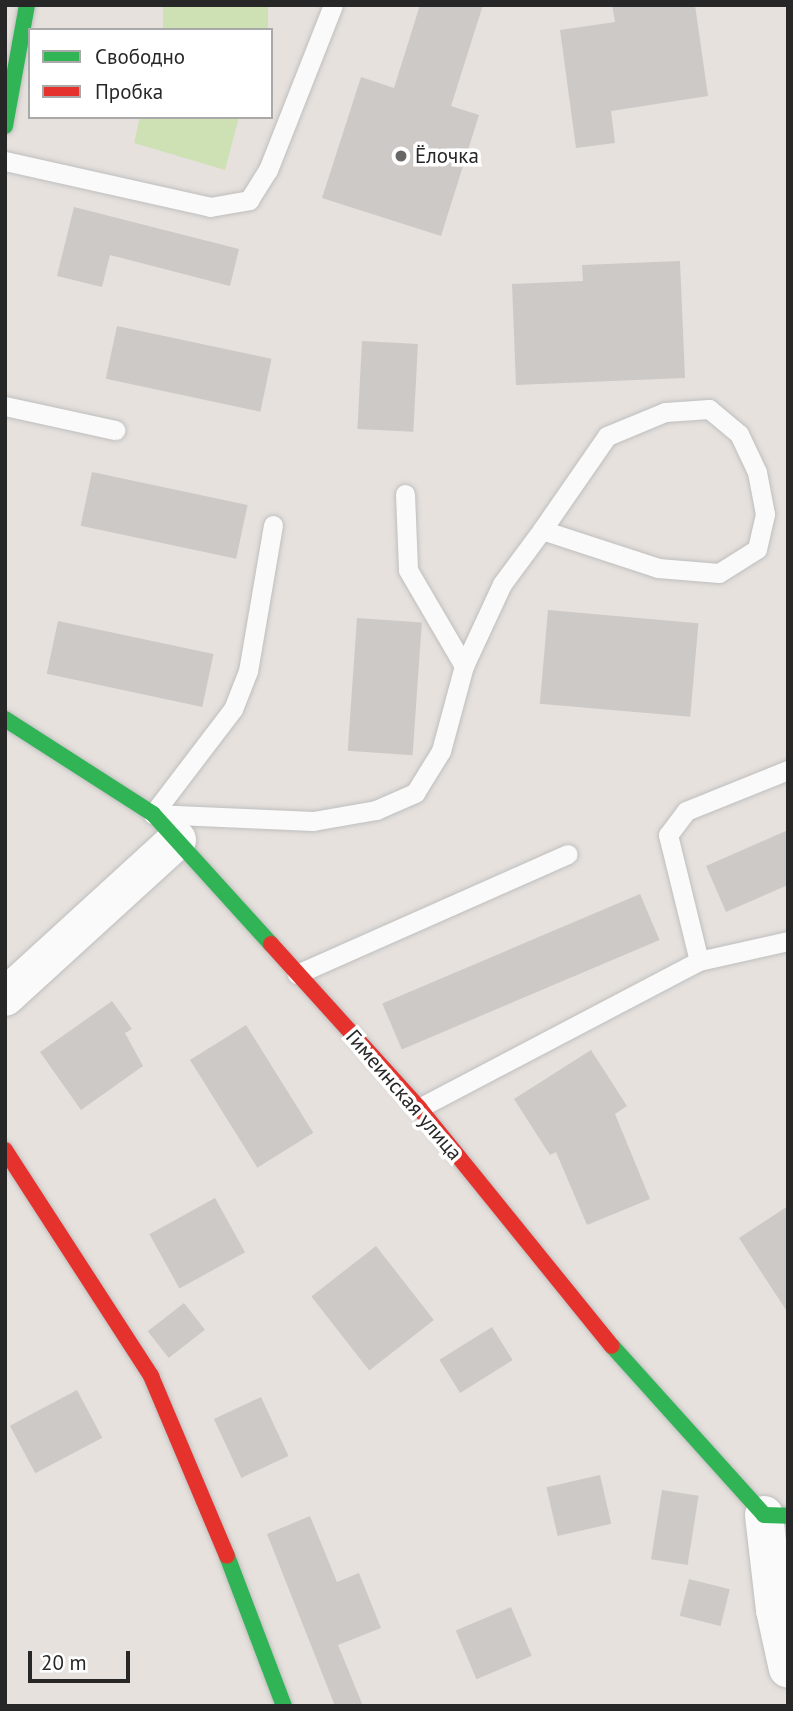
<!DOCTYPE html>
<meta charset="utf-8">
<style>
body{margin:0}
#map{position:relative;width:793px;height:1711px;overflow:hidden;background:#e6e1dd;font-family:"PT Sans",sans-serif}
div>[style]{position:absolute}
.green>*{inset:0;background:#cee1b5;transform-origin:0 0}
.building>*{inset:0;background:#cdc9c6;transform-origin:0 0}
.roads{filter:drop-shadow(0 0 2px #bfbfbf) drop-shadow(0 0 2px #bfbfbf)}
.lane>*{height:19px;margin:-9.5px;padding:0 9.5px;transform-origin:9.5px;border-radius:9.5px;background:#fbfafa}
.street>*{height:38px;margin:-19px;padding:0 19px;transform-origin:19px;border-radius:19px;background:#fbfafa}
.fast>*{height:16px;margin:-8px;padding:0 8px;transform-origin:8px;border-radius:8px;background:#30b455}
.jam>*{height:16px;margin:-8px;padding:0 8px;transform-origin:8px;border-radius:8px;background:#e5322d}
.dots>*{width:19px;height:19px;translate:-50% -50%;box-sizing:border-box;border:4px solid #fff;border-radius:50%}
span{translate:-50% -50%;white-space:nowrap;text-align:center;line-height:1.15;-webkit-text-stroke:7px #fff;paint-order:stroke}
.poi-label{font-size:21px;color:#272727}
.left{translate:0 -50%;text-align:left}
.street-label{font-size:21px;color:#272727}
.frame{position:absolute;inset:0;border:7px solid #272727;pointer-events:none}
.legend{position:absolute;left:28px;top:28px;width:245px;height:91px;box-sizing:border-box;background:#fff;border:2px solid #a9a9a9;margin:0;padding:9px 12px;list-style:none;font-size:21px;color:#272727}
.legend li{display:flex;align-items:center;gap:14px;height:35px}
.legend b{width:35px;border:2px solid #a9a9a9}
.scale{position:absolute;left:28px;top:1651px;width:102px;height:32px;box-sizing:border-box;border:4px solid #272727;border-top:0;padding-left:9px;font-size:21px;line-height:24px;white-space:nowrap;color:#272727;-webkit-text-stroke:5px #fff;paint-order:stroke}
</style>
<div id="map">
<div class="green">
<div style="left:163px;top:5px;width:105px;height:25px"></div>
<div style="clip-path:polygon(140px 117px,239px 117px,225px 170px,134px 143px)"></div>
</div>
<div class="building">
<div style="clip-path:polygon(420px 5px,483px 5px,451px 106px,479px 115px,441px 236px,322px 198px,361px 77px,394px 88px)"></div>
<div style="clip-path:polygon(612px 5px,695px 5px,708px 96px,611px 111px,615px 143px,576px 148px,560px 30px,615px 22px)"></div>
<div style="clip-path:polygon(74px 207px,239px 249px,230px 286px,110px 255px,102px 287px,57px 276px)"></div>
<div style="clip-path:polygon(680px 261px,685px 378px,516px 385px,512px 284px,583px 281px,582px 265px)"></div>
<div style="left:117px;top:326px;width:158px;height:54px;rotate:12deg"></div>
<div style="left:362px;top:341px;width:56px;height:88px;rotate:3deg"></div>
<div style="left:92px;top:472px;width:159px;height:55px;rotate:12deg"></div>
<div style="left:548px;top:610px;width:151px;height:94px;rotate:5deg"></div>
<div style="left:357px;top:618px;width:65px;height:133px;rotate:4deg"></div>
<div style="left:58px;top:621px;width:159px;height:54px;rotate:12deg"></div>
<div style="clip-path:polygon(788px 830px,788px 885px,726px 912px,706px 866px)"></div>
<div style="left:640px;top:894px;width:50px;height:280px;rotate:67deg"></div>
<div style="clip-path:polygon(112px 1001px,132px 1029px,125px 1033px,143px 1066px,81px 1110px,40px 1052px)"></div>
<div style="left:246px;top:1025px;width:127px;height:66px;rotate:58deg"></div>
<div style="clip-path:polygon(591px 1050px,627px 1106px,615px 1114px,650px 1199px,587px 1225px,556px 1152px,550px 1155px,514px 1099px)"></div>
<div style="left:215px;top:1198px;width:62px;height:75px;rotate:61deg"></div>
<div style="clip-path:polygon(788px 1206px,788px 1313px,739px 1238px)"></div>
<div style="left:376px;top:1246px;width:94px;height:82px;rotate:52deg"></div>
<div style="left:184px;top:1303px;width:34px;height:46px;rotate:52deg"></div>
<div style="left:492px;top:1327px;width:39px;height:62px;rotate:58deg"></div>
<div style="left:77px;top:1390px;width:54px;height:76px;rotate:62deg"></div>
<div style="left:261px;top:1397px;width:65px;height:52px;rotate:65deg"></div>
<div style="left:600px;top:1475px;width:50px;height:55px;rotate:77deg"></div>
<div style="left:662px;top:1490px;width:37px;height:70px;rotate:9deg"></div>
<div style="clip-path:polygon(310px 1516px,337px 1582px,359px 1573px,381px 1628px,338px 1645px,363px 1706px,335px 1706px,267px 1534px)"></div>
<div style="left:689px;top:1579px;width:42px;height:38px;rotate:14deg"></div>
<div style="left:511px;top:1607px;width:53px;height:60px;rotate:67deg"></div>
</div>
<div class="roads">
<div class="lane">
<div style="left:5px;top:161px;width:210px;rotate:12.6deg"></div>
<div style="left:210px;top:207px;width:40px;rotate:-10deg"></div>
<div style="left:249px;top:200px;width:36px;rotate:-58deg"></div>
<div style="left:268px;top:170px;width:177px;rotate:-68.5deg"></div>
<div style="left:5px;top:406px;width:113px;rotate:12.3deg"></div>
<div style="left:405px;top:494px;width:76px;rotate:87.7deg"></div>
<div style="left:408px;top:570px;width:111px;rotate:59.7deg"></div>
<div style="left:273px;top:525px;width:148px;rotate:99.7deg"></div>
<div style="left:248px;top:671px;width:41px;rotate:111.5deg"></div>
<div style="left:233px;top:709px;width:132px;rotate:127.3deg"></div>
<div style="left:153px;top:814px;width:160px;rotate:2.5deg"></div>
<div style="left:313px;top:821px;width:64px;rotate:-9.9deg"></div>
<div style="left:376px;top:810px;width:43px;rotate:-23.6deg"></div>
<div style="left:415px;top:793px;width:49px;rotate:-58.2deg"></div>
<div style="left:441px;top:751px;width:88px;rotate:-74.9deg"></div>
<div style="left:464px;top:666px;width:90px;rotate:-65.1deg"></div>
<div style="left:502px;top:584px;width:67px;rotate:-53.5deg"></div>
<div style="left:542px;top:530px;width:122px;rotate:18.1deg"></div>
<div style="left:658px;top:568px;width:61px;rotate:4.7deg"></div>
<div style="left:719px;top:573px;width:45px;rotate:-32.3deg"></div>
<div style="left:757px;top:549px;width:36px;rotate:-77deg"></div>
<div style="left:765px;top:514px;width:43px;rotate:-100.8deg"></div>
<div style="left:757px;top:472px;width:42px;rotate:-115.3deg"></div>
<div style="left:739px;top:434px;width:39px;rotate:-140deg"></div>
<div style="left:709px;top:409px;width:44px;rotate:176.1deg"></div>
<div style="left:665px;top:412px;width:63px;rotate:157.5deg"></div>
<div style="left:607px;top:436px;width:114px;rotate:124.7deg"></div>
<div style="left:699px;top:961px;width:130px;rotate:-103.8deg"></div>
<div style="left:668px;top:835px;width:30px;rotate:-53deg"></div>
<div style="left:686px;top:811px;width:110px;rotate:-21.9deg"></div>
<div style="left:297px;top:974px;width:296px;rotate:-23.9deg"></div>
<div style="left:419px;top:1108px;width:316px;rotate:-27.7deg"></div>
<div style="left:699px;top:961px;width:91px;rotate:-12.7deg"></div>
</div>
<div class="street">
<div style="left:5px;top:997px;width:233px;rotate:-42.4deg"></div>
<div style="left:764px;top:1515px;width:96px;rotate:83.4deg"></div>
<div style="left:775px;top:1610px;width:60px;rotate:77.6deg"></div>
</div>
<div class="fast">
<div style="left:5px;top:126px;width:123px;rotate:-79.7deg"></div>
<div style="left:5px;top:719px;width:176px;rotate:32.7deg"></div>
<div style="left:153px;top:814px;width:176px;rotate:47.8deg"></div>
<div style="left:612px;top:1346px;width:227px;rotate:48deg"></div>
<div style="left:764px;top:1515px;width:24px;rotate:2deg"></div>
<div style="left:227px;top:1556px;width:160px;rotate:69.2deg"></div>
</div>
<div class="jam">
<div style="left:271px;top:944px;width:221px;rotate:47.9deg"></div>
<div style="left:419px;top:1108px;width:306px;rotate:51deg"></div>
<div style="left:5px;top:1150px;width:269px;rotate:57.1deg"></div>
<div style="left:151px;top:1376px;width:195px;rotate:67.1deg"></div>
</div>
</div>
<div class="dots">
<div style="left:401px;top:156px;background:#6a6867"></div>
</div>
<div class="poi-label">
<span class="left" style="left:415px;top:156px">Ёлочка</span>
</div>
<div class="street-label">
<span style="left:404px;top:1095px;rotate:49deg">Гимеинская улица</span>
</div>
<div class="frame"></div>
<ul class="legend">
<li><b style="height:9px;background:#30b455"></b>Свободно</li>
<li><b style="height:9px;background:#e5322d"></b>Пробка</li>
</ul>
<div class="scale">20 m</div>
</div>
